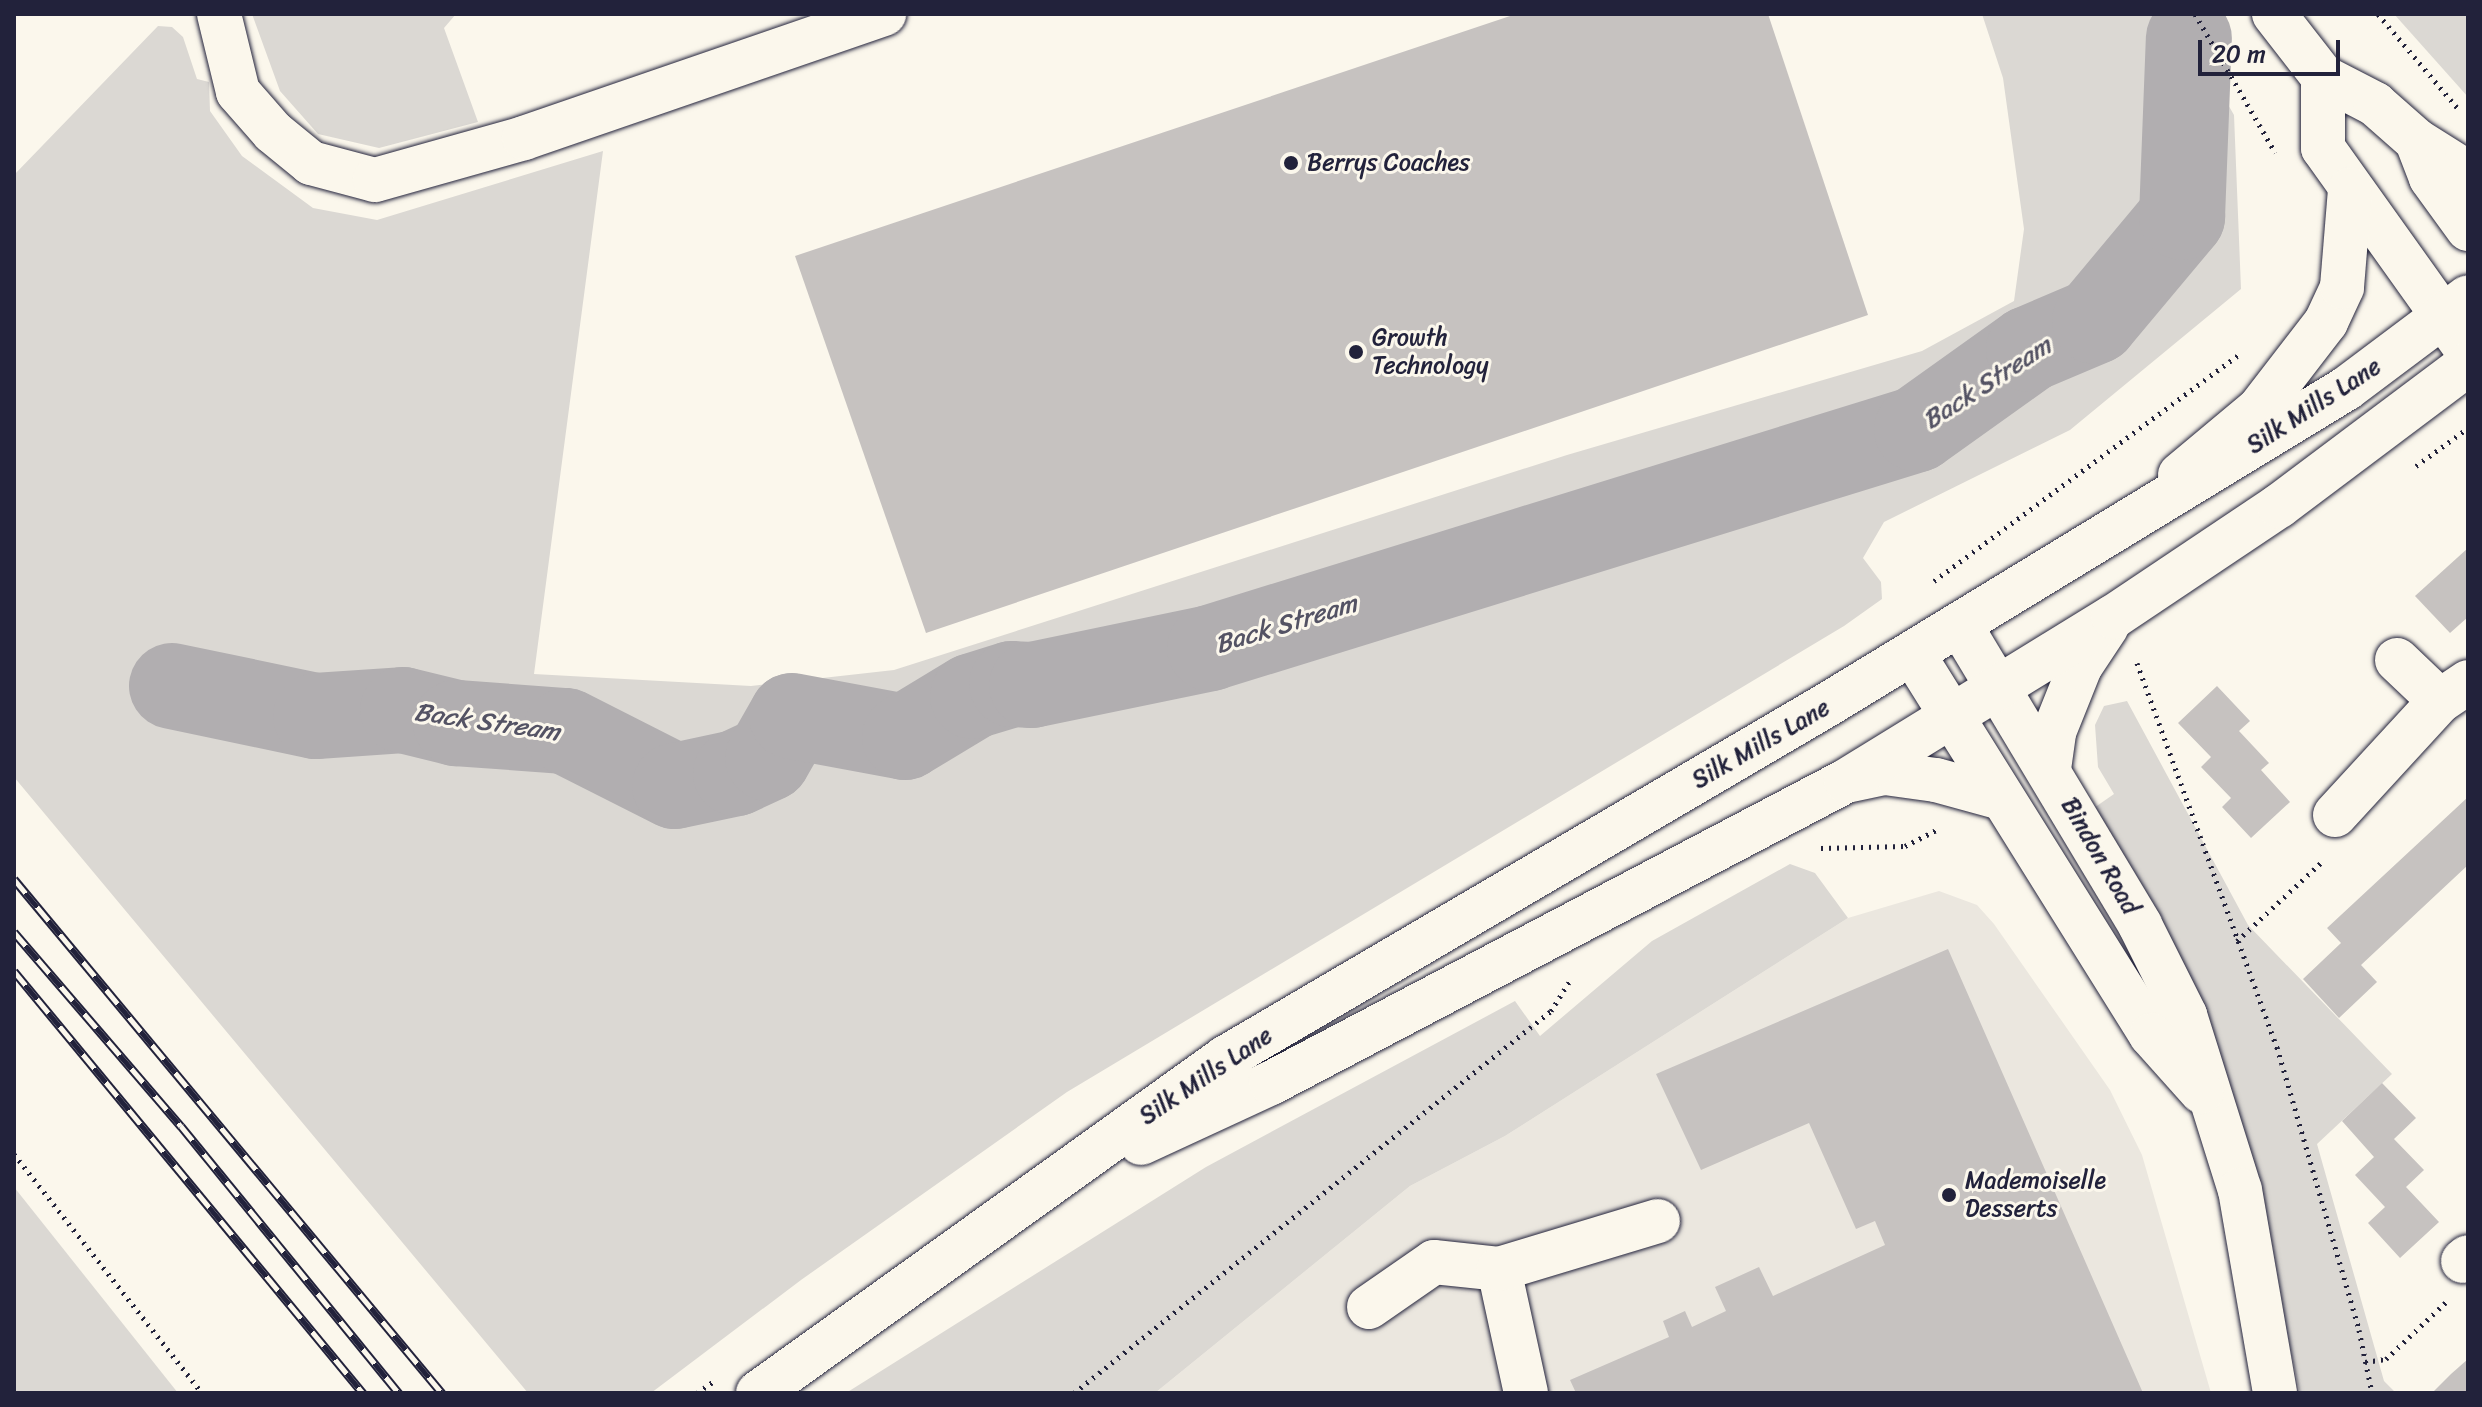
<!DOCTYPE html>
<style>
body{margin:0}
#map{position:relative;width:2482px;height:1407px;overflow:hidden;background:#fbf7ec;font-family:Sriracha,sans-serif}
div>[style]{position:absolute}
.built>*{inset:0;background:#ebe7df}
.green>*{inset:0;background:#dbd8d3}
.river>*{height:86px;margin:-43px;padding:0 43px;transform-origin:43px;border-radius:43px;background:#b1aeb0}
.building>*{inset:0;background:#c6c2c0}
.path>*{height:5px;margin-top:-2.5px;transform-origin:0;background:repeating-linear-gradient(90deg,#22223b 0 2px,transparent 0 8px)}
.roads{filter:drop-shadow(0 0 2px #22223b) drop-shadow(0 0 2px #22223b)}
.minor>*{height:44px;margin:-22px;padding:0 22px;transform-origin:22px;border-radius:22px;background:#fbf7ec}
.major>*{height:44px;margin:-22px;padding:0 22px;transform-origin:22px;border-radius:22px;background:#fbf7ec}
.rail>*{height:9px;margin-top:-4.5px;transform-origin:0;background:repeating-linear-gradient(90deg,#fbf7ec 0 18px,#22223b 0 36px);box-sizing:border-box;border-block:2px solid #22223b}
.dots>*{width:22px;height:22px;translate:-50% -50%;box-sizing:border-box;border:4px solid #fbf7ec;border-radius:50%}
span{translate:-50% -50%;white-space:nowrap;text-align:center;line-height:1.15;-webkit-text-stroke:6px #fbf7ec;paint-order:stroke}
.poi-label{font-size:24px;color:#22223b}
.left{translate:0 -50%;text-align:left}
.street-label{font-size:24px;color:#22223b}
.water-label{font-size:26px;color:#545364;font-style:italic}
.frame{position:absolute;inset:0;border:16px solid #22223b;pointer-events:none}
.scale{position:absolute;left:2198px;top:40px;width:142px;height:36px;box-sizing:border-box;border:4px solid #22223b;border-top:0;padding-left:10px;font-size:24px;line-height:28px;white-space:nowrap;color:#22223b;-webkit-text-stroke:6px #fbf7ec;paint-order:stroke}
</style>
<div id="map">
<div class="built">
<div style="clip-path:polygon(1939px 891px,1977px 905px,1994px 924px,2110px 1090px,2142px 1155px,2211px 1393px,1155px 1393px,1410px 1186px,1505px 1136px,1848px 918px)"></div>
</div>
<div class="green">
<div style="clip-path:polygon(252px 14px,456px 14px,444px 28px,478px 122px,379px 148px,318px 134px,280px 91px)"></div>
<div style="clip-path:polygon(1982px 14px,2176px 14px,2234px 115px,2241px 289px,2070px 430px,1884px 522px,1863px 558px,1881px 582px,1882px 599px,1844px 626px,1067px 1092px,801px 1280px,651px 1393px,528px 1393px,14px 777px,14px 175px,158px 26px,172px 27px,183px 37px,197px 79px,209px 82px,210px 111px,242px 156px,313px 208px,377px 220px,603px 151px,534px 674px,751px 686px,894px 670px,1567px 455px,1922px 351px,2014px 301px,2024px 229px,2003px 78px)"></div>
<div style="clip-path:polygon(2394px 14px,2468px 14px,2468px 97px)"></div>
<div style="clip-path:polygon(2127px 701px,2248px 925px,2392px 1074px,2317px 1144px,2384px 1381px,2396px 1393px,2300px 1393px,2254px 1183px,2091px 810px,2114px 794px,2098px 767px,2095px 725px,2104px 706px)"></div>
<div style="clip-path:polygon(1790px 864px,1815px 873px,1848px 918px,1505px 1136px,1410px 1186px,1155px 1393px,846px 1393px,1206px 1167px,1515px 1001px,1540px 1036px,1652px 941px)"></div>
<div style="clip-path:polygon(14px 1187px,178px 1393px,14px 1393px)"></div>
</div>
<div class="river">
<div style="left:172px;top:686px;width:147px;rotate:11.8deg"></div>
<div style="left:316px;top:716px;width:87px;rotate:-3.9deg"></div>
<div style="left:403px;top:710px;width:55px;rotate:13.8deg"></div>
<div style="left:456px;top:723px;width:110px;rotate:4.2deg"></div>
<div style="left:566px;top:731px;width:122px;rotate:26.8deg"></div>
<div style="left:675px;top:786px;width:62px;rotate:-12deg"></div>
<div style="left:736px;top:773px;width:35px;rotate:-25deg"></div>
<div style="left:768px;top:758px;width:48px;rotate:-60.3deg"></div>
<div style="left:792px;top:716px;width:115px;rotate:10.5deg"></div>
<div style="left:905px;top:737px;width:79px;rotate:-31.1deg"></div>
<div style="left:973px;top:696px;width:41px;rotate:-17.1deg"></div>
<div style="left:1012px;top:684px;width:20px;rotate:3deg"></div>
<div style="left:1032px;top:685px;width:182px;rotate:-11.7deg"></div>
<div style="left:1210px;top:648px;width:740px;rotate:-17.21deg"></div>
<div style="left:1917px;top:429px;width:138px;rotate:-35.5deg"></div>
<div style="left:2029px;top:349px;width:72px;rotate:-23deg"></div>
<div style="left:2095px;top:321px;width:136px;rotate:-50.1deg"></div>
<div style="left:2182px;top:217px;width:179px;rotate:-87.8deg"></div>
</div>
<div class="building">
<div style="clip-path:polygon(1516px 14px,1768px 14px,1868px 315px,926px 633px,795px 256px)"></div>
<div style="clip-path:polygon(2468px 548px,2468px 617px,2450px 633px,2415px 596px)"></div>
<div style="clip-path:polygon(2217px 686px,2250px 721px,2239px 731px,2269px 763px,2261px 770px,2290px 802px,2251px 838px,2222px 807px,2231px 798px,2201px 767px,2211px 757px,2178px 723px)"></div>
<div style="clip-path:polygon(2468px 797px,2468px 865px,2361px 965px,2377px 982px,2339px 1018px,2303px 979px,2341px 943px,2327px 928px)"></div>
<div style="clip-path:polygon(1948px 949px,2143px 1393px,1576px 1393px,1570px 1380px,1669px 1337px,1663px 1321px,1685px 1311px,1692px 1327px,1726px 1311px,1715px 1287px,1759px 1267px,1773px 1296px,1885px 1245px,1875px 1221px,1856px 1229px,1809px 1123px,1701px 1170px,1656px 1074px)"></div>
<div style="clip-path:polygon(2382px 1083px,2416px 1118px,2394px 1139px,2424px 1170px,2406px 1187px,2439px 1222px,2400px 1258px,2368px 1223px,2385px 1207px,2355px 1175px,2374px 1157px,2342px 1121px)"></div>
<div style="clip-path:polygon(2468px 1359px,2468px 1393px,2432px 1393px,2451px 1374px)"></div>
</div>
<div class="path">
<div style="left:2195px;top:14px;width:160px;rotate:59.9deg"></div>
<div style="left:2378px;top:14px;width:126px;rotate:49.8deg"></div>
<div style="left:2416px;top:466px;width:64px;rotate:-36.2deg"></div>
<div style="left:1934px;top:581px;width:382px;rotate:-36.6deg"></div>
<div style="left:2137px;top:663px;width:409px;rotate:70deg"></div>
<div style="left:2277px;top:1047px;width:295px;rotate:73.8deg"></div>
<div style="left:2359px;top:1330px;width:64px;rotate:78.3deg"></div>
<div style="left:1821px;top:848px;width:84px;rotate:-1.4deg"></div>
<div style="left:1905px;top:846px;width:38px;rotate:-27deg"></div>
<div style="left:2237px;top:941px;width:119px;rotate:-43deg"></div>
<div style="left:14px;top:1154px;width:304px;rotate:51.8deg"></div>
<div style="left:2365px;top:1362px;width:21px;rotate:-8deg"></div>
<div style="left:2386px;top:1359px;width:83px;rotate:-43.5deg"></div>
<div style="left:697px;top:1393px;width:19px;rotate:-35deg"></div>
<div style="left:1074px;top:1393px;width:611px;rotate:-38.69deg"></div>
<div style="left:1551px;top:1011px;width:38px;rotate:-58deg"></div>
</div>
<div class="roads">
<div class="minor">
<div style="left:219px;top:14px;width:80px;rotate:76.3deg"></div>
<div style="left:238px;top:92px;width:53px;rotate:48.8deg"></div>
<div style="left:273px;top:132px;width:49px;rotate:39.2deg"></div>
<div style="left:311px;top:163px;width:66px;rotate:14.9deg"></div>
<div style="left:375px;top:180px;width:155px;rotate:-15.7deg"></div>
<div style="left:524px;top:138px;width:381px;rotate:-19deg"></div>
<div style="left:2274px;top:14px;width:80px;rotate:52.1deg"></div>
<div style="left:2323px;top:77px;width:59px;rotate:27.4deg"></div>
<div style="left:2375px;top:104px;width:56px;rotate:41.4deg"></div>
<div style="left:2417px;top:141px;width:60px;rotate:32.1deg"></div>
<div style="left:2323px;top:77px;width:71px;rotate:90deg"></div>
<div style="left:2323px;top:148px;width:249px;rotate:54.5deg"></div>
<div style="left:2418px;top:144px;width:36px;rotate:69deg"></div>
<div style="left:2431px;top:178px;width:63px;rotate:54deg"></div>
<div style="left:2180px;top:475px;width:103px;rotate:-39.9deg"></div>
<div style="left:2259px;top:409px;width:110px;rotate:-52.4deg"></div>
<div style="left:2326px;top:322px;width:38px;rotate:-65deg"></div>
<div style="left:2342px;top:287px;width:98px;rotate:-85.3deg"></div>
<div style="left:1960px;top:625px;width:350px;rotate:59deg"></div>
<div style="left:2140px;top:925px;width:101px;rotate:63.4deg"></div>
<div style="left:2185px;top:1015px;width:183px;rotate:72.6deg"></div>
<div style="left:2240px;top:1190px;width:206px;rotate:80.2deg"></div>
<div style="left:1913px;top:654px;width:449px;rotate:58deg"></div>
<div style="left:2151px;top:1035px;width:76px;rotate:48.2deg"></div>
<div style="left:2397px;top:660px;width:59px;rotate:43.6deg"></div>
<div style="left:2335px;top:815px;width:155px;rotate:-47.4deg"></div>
<div style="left:2440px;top:701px;width:34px;rotate:-34deg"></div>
<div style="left:2463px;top:1261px;width:6px;rotate:-39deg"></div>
<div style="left:1369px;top:1307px;width:79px;rotate:-34.7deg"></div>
<div style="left:1434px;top:1262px;width:65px;rotate:6.1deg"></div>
<div style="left:1526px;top:1393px;width:127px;rotate:-102.3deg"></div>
<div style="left:1499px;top:1269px;width:166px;rotate:-16.8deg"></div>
</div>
<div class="major">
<div style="left:2049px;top:769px;width:37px;rotate:-82deg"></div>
<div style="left:2054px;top:732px;width:70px;rotate:-68.2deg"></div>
<div style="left:2080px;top:667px;width:49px;rotate:-56.6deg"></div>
<div style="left:1851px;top:780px;width:35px;rotate:-12deg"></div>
<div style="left:1885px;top:773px;width:51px;rotate:7.8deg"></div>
<div style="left:1936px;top:780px;width:68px;rotate:15.3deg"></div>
<div style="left:1141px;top:1143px;width:143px;rotate:-24.8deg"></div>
<div style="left:1271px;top:1083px;width:649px;rotate:-27.71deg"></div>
<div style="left:1846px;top:781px;width:313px;rotate:-31.6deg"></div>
<div style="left:2113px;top:617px;width:200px;rotate:-33.8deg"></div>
<div style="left:2279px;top:506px;width:236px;rotate:-36.9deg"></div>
<div style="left:758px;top:1393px;width:575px;rotate:-35.65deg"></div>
<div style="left:1225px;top:1058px;width:701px;rotate:-30.4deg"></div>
<div style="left:1830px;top:703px;width:605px;rotate:-31.35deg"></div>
<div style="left:2347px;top:388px;width:151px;rotate:-36.9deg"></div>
</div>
</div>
<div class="rail">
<div style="left:14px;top:879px;width:669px;rotate:50.22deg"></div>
<div style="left:14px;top:932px;width:256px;rotate:49.3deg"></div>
<div style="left:181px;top:1126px;width:345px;rotate:50.8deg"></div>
<div style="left:14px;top:971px;width:548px;rotate:50.41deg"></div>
</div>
<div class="dots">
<div style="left:1291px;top:163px;background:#22223b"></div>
<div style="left:1356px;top:352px;background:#22223b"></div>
<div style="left:1949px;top:1195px;background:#22223b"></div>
</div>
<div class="poi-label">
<span class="left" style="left:1307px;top:163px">Berrys Coaches</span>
<span class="left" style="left:1372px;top:352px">Growth<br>Technology</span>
<span class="left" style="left:1965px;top:1195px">Mademoiselle<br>Desserts</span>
</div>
<div class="street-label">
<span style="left:2314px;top:406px;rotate:-33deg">Silk Mills Lane</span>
<span style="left:1761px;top:744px;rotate:-30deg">Silk Mills Lane</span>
<span style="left:2100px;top:856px;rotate:60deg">Bindon Road</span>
<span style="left:1206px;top:1076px;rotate:-34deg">Silk Mills Lane</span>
</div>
<div class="water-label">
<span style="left:1987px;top:383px;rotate:-33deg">Back Stream</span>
<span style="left:1286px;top:624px;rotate:-17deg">Back Stream</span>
<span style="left:487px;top:722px;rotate:8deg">Back Stream</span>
</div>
<div class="frame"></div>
<div class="scale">20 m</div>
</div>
